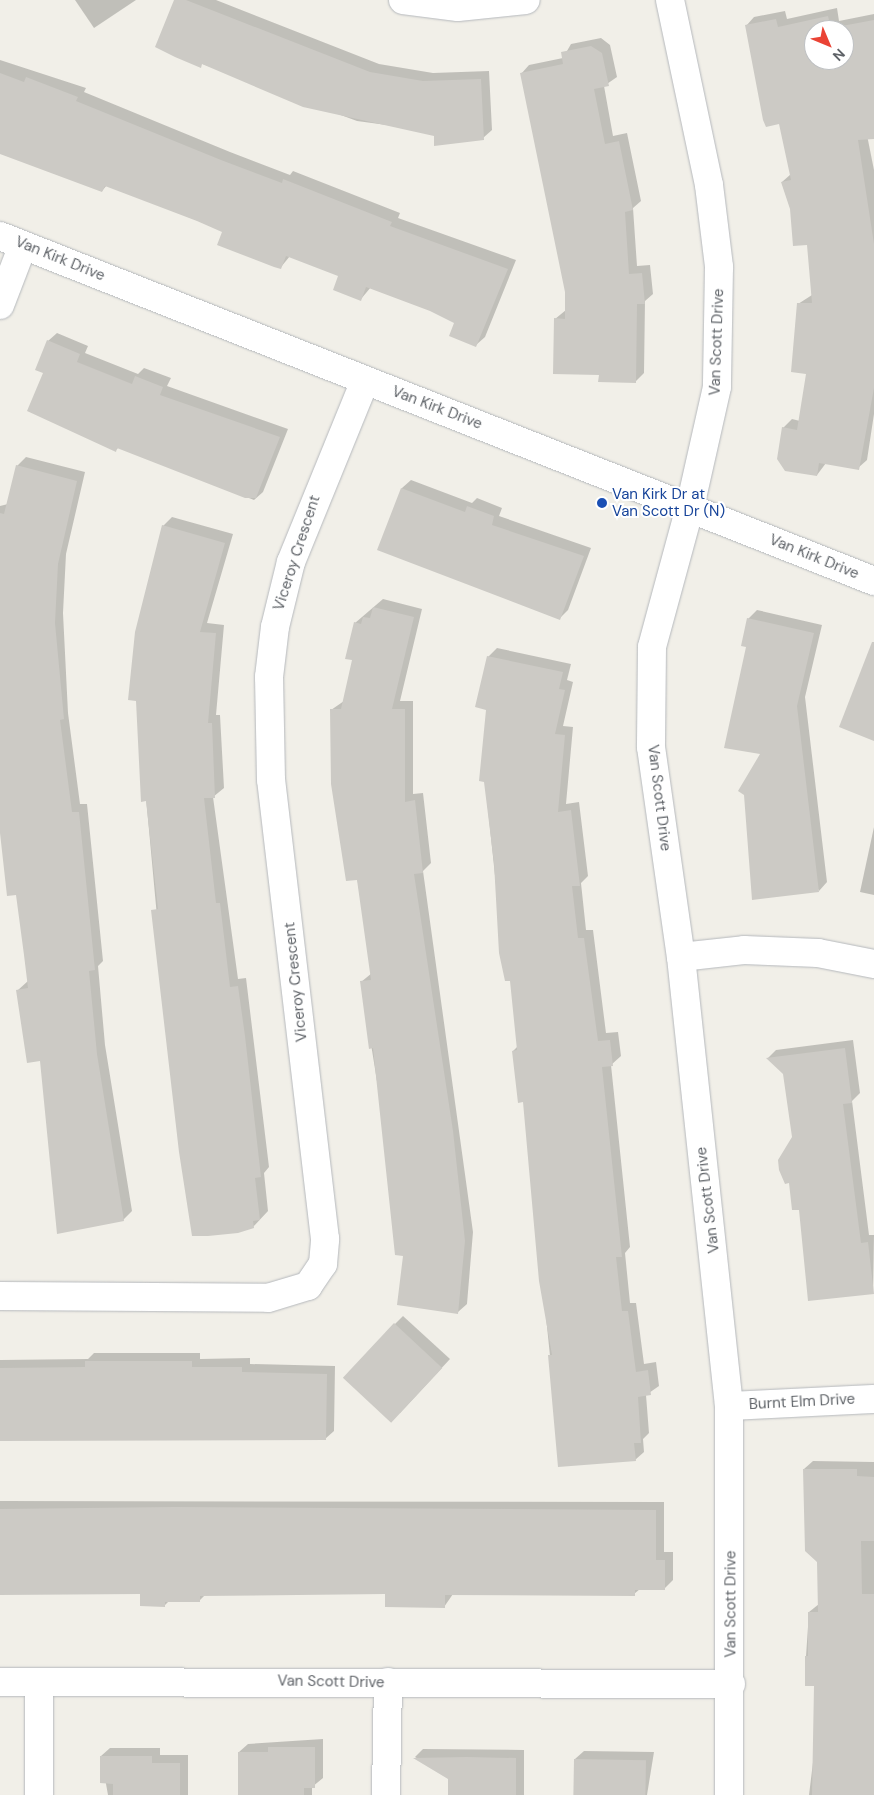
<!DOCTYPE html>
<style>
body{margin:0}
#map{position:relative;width:874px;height:1795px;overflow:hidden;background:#f1efe8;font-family:"DM Sans",sans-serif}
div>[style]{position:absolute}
.shadow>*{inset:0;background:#0003}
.building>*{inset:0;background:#cccac5;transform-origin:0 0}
.roads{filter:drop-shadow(0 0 1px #b5b8bc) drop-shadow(0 0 1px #b5b8bc)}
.street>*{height:28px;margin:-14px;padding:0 14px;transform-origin:14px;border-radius:14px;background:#fff}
.secondary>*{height:28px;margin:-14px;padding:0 14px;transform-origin:14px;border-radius:14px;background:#fff}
.dots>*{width:14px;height:14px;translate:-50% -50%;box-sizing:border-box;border:2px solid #fff;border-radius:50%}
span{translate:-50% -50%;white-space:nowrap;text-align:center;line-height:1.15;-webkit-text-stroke:4px #fff;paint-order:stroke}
.street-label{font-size:15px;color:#5f6368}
.transit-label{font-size:15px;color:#164399}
.left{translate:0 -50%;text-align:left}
.north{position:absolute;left:804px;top:20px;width:50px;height:50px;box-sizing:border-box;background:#fff;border:1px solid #bfc1c3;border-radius:50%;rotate:135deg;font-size:14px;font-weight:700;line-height:20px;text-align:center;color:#5f6368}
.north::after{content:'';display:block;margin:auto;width:18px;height:22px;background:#ea4335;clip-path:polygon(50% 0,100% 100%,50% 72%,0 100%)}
</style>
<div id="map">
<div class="shadow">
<div style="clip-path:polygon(75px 0,136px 0,94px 28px)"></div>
<div style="clip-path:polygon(175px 0,216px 0,379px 64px,433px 73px,489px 71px,492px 130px,483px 138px,357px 121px,157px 47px)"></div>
<div style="clip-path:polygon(evenodd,837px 8px,839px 21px,874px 14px,874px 92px,860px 100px,874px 170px,874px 414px,867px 460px,858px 468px,826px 463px,817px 475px,783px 428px,792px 419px,800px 421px,808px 373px,798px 304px,812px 295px,808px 243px,782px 182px,791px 174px,780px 123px,746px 26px,754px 17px,785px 11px,787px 19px,837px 8px,814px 30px,844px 30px,844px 60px,814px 60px,814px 30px)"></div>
<div style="clip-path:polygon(601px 38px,610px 45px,617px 77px,604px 86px,613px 136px,627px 133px,641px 201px,633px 208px,637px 266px,650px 265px,653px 294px,645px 301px,644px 373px,635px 382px,600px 374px,555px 319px,566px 310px,567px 292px,521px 74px,529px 65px,563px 58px,571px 44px)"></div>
<div style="clip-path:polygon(0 60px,86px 88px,84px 92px,230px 152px,290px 175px,293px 171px,400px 213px,398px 218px,516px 260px,485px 337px,476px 345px,456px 322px,430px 310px,371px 287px,361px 299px,339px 275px,290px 256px,281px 267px,224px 231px,107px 185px,102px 191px,0 147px)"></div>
<div style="clip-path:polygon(57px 333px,88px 346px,85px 353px,138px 374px,144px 368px,171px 378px,167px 386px,288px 429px,263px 492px,254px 500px,119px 447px,115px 451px,45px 372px,48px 341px)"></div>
<div style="clip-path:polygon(26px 457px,85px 472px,66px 554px,63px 613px,68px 713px,80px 804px,87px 804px,103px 961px,98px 966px,105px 1045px,132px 1211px,123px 1220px,41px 1060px,18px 990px,28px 981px,17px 894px,0 830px,0 506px,8px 504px,17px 466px)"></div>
<div style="clip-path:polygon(411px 480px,472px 503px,477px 498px,502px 508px,499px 516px,591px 548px,568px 610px,560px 618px,379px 549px,402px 488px)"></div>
<div style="clip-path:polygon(172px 517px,233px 534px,207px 623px,224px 625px,216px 715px,220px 715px,224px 788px,213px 797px,238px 979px,246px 978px,269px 1167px,264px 1173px,268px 1211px,253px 1227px,173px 1090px,137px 700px,163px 526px)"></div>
<div style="clip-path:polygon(383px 599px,422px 609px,400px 701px,413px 701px,413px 794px,423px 793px,431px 863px,423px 871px,473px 1232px,467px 1304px,458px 1312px,405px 1255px,361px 982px,372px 973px,331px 710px,344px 701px,354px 659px,355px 623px)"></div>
<div style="clip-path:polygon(757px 610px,822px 625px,805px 697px,827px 882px,819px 891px,762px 753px,747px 646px,748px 619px)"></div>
<div style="clip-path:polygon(497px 648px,571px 664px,567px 680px,573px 682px,563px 726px,573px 727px,566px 804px,579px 802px,588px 876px,581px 883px,586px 930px,593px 930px,606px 1033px,618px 1032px,621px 1056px,611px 1065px,630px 1247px,625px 1253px,630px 1303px,636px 1303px,644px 1364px,656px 1362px,659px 1386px,646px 1395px,649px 1433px,643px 1439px,644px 1452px,635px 1460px,550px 1356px,524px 1101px,513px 1051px,518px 1046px,511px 979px,506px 980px,485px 781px,488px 657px)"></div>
<div style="clip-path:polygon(874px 827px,874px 895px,860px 892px)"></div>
<div style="clip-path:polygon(853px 1040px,860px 1093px,852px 1101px,869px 1235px,874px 1235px,873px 1293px,793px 1137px,785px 1073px,768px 1058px,776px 1050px)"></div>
<div style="clip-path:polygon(403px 1316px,450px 1359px,400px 1413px,395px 1324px)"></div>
<div style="clip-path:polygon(94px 1353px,200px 1353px,200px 1359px,250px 1358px,250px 1364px,335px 1366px,334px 1431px,325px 1439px,0 1437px,0 1360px,88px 1359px)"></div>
<div style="clip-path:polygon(813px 1461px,874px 1462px,874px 1795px,809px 1795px,815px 1746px,815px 1685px,806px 1656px,809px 1612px,819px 1604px,819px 1561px,807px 1551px,804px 1469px)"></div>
<div style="clip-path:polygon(0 1501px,664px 1502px,664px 1552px,673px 1552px,673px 1580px,665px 1588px,640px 1589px,634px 1594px,453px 1594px,444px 1607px,386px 1593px,206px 1594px,200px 1600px,170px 1600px,165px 1605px,141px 1593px,0 1594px)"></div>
<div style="clip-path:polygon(323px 1739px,323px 1778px,312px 1787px,312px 1795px,239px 1795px,239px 1752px,248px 1744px)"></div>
<div style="clip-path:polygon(110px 1748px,160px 1748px,160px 1755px,188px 1755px,188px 1795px,108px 1795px,101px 1756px)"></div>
<div style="clip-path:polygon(423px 1749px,524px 1750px,524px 1795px,448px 1795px,449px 1778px,415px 1757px)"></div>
<div style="clip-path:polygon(584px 1751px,654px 1752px,647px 1795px,575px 1795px,575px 1759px)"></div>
</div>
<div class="building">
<div style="clip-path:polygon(174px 0,186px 0,370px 72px,423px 81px,481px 79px,484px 140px,434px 146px,434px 136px,303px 107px,202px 64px,201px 68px,175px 57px,155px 47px)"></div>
<div style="clip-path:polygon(evenodd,828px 16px,831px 28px,874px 20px,874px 139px,858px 140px,874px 244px,874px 388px,859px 470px,819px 463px,817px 476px,785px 471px,777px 459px,782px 427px,797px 430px,806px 374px,791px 372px,797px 303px,812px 303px,807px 245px,793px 246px,790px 209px,781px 182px,791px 180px,779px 124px,766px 127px,763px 120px,745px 25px,776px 19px,778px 27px,828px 16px,814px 30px,844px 30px,844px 60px,814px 60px,814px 30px)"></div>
<div style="clip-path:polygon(591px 46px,602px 53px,609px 86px,594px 89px,605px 144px,619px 141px,633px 210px,625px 212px,629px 274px,642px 273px,645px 304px,637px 304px,636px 383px,598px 382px,599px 375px,553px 374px,554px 318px,565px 319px,565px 292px,520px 73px,563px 64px,561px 52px)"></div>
<div style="clip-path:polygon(0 73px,24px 82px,26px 77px,78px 97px,76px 101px,221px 160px,282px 183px,283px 179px,392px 222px,390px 226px,508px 269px,476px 347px,449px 336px,454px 323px,430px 311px,366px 287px,361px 301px,333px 290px,338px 276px,286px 256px,281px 269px,274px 267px,217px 245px,222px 232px,197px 221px,105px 186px,102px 192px,0 154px)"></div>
<div style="clip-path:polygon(47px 340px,80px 354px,77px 362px,132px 384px,135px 376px,163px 387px,160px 395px,280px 437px,256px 498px,245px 498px,117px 448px,116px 452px,27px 411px,43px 373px,35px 370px)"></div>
<div style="clip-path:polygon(16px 465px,77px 481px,58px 564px,55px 623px,64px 719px,60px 720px,72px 812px,79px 812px,95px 970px,89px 971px,97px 1054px,124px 1221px,57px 1234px,40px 1061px,27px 1063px,16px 990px,28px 988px,24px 955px,16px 895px,7px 896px,0 833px,0 513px,4px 514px)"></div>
<div style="clip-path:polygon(401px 488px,465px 512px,467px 506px,494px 516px,492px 525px,584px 556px,560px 620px,377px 550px)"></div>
<div style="clip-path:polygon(162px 525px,225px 543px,200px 632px,216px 633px,208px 723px,212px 723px,215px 798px,204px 798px,216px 903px,220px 903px,230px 987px,238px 986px,245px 1036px,261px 1177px,255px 1178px,260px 1220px,253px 1221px,254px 1228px,238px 1233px,208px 1236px,192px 1236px,179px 1152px,151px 910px,158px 909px,146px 801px,141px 802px,136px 701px,128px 700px,135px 632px)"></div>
<div style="clip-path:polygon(373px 607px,414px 617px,392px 709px,405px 709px,405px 802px,415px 800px,423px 873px,414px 874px,453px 1131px,465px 1241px,458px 1314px,397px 1305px,403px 1256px,395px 1255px,373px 1048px,369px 1049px,360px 981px,371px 980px,357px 880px,346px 881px,331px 784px,330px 709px,341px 709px,352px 660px,345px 659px,354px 622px,361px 624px,363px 617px,370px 618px)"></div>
<div style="clip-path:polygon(747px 618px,814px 633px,797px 706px,819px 892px,752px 900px,744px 795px,738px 791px,760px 754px,724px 748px,746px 647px,741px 646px)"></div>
<div style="clip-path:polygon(872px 642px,874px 642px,874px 741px,839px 727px)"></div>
<div style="clip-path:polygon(487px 656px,563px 672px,559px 689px,565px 690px,555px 734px,565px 735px,558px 812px,571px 810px,580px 886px,572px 886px,578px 938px,584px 938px,598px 1041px,610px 1040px,613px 1066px,602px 1067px,622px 1257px,616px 1257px,622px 1311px,628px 1311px,636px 1372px,648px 1370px,651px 1395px,638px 1397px,641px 1443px,634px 1443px,636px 1461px,558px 1467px,548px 1355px,552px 1355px,539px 1281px,523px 1102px,518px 1103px,512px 1051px,517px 1050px,510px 981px,505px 981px,499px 953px,494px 863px,484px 782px,479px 781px,486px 710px,475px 707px)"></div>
<div style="clip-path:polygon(845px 1048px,852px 1103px,843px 1104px,861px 1243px,868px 1242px,874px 1294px,808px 1301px,799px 1210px,792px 1210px,789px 1183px,785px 1184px,779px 1170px,778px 1160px,792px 1137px,783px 1074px,766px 1058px)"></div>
<div style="left:394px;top:1323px;width:66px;height:75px;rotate:43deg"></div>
<div style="clip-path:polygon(85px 1361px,192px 1361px,192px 1367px,242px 1367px,242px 1372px,327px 1374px,326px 1440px,0 1441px,0 1368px,85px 1367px)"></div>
<div style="clip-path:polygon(803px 1469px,857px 1469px,857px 1476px,874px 1477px,874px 1541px,861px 1541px,862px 1594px,874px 1594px,874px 1795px,812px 1795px,814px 1686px,805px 1686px,805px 1656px,808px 1656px,808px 1612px,818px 1612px,817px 1562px,805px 1551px)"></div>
<div style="clip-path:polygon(174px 1507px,656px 1510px,656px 1560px,665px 1560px,665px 1590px,635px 1590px,635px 1596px,445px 1595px,445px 1608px,385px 1607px,385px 1594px,200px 1596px,200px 1602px,165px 1602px,165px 1607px,140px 1606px,140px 1594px,0 1595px,0 1509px)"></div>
<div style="clip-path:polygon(268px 1747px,315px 1747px,315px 1788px,304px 1788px,304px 1795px,238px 1795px,238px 1752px,268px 1752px)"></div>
<div style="clip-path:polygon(100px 1756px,152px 1756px,152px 1763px,180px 1763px,180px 1795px,113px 1795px,113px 1784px,100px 1783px)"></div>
<div style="clip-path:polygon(467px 1757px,516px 1758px,516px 1795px,448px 1795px,448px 1779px,413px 1758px)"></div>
<div style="left:574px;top:1759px;width:72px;height:36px;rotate:1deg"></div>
</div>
<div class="roads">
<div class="street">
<div style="left:403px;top:0;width:55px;rotate:7.3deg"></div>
<div style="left:458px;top:7px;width:68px;rotate:-5.9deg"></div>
<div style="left:0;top:305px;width:64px;rotate:-69deg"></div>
<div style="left:690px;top:507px;width:145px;rotate:105.2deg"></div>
<div style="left:652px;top:647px;width:100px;rotate:90.6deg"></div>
<div style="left:651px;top:747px;width:212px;rotate:81.9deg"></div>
<div style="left:681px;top:957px;width:452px;rotate:83.9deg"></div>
<div style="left:729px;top:1406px;width:389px;rotate:90deg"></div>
<div style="left:681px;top:957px;width:63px;rotate:-6.3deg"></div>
<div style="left:744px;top:950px;width:74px;rotate:2.3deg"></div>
<div style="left:818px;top:953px;width:57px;rotate:11.1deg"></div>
<div style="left:0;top:1296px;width:268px;rotate:0.4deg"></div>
<div style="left:268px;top:1298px;width:42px;rotate:-16.7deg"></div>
<div style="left:308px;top:1286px;width:27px;rotate:-56deg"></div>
<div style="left:323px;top:1264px;width:25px;rotate:-85deg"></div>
<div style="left:325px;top:1239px;width:462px;rotate:-96.7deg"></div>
<div style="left:271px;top:780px;width:103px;rotate:-91.1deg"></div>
<div style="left:269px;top:677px;width:50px;rotate:-83.2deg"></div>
<div style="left:275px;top:627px;width:67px;rotate:-76.2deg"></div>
<div style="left:291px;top:562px;width:196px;rotate:-67.8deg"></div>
<div style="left:729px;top:1406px;width:145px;rotate:-2.8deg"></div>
<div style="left:0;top:1682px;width:731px;rotate:0.16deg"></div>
<div style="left:39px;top:1795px;width:113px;rotate:-90deg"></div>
<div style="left:386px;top:1795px;width:113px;rotate:-89deg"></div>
</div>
<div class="secondary">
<div style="left:670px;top:0;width:189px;rotate:78.1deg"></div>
<div style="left:709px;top:185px;width:83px;rotate:83deg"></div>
<div style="left:719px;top:267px;width:120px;rotate:91deg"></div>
<div style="left:717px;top:387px;width:123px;rotate:102.7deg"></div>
<div style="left:0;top:236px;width:940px;rotate:21.54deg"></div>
</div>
</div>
<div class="dots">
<div style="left:602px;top:503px;background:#1a4fb4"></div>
</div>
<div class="street-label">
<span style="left:60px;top:259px;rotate:22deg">Van Kirk Drive</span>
<span style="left:717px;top:342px;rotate:-88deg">Van Scott Drive</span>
<span style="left:437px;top:408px;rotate:21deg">Van Kirk Drive</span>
<span style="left:297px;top:553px;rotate:-72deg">Viceroy Crescent</span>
<span style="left:814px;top:557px;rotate:22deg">Van Kirk Drive</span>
<span style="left:659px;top:798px;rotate:83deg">Van Scott Drive</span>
<span style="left:296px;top:982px;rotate:-96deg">Viceroy Crescent</span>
<span style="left:708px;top:1200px;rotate:-97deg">Van Scott Drive</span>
<span style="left:802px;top:1402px;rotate:-3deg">Burnt Elm Drive</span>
<span style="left:731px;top:1604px;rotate:-90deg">Van Scott Drive</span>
<span style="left:331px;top:1682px;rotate:1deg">Van Scott Drive</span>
</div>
<div class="transit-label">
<span class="left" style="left:612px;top:503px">Van Kirk Dr at<br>Van Scott Dr (N)</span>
</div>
<div class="north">N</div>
</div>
